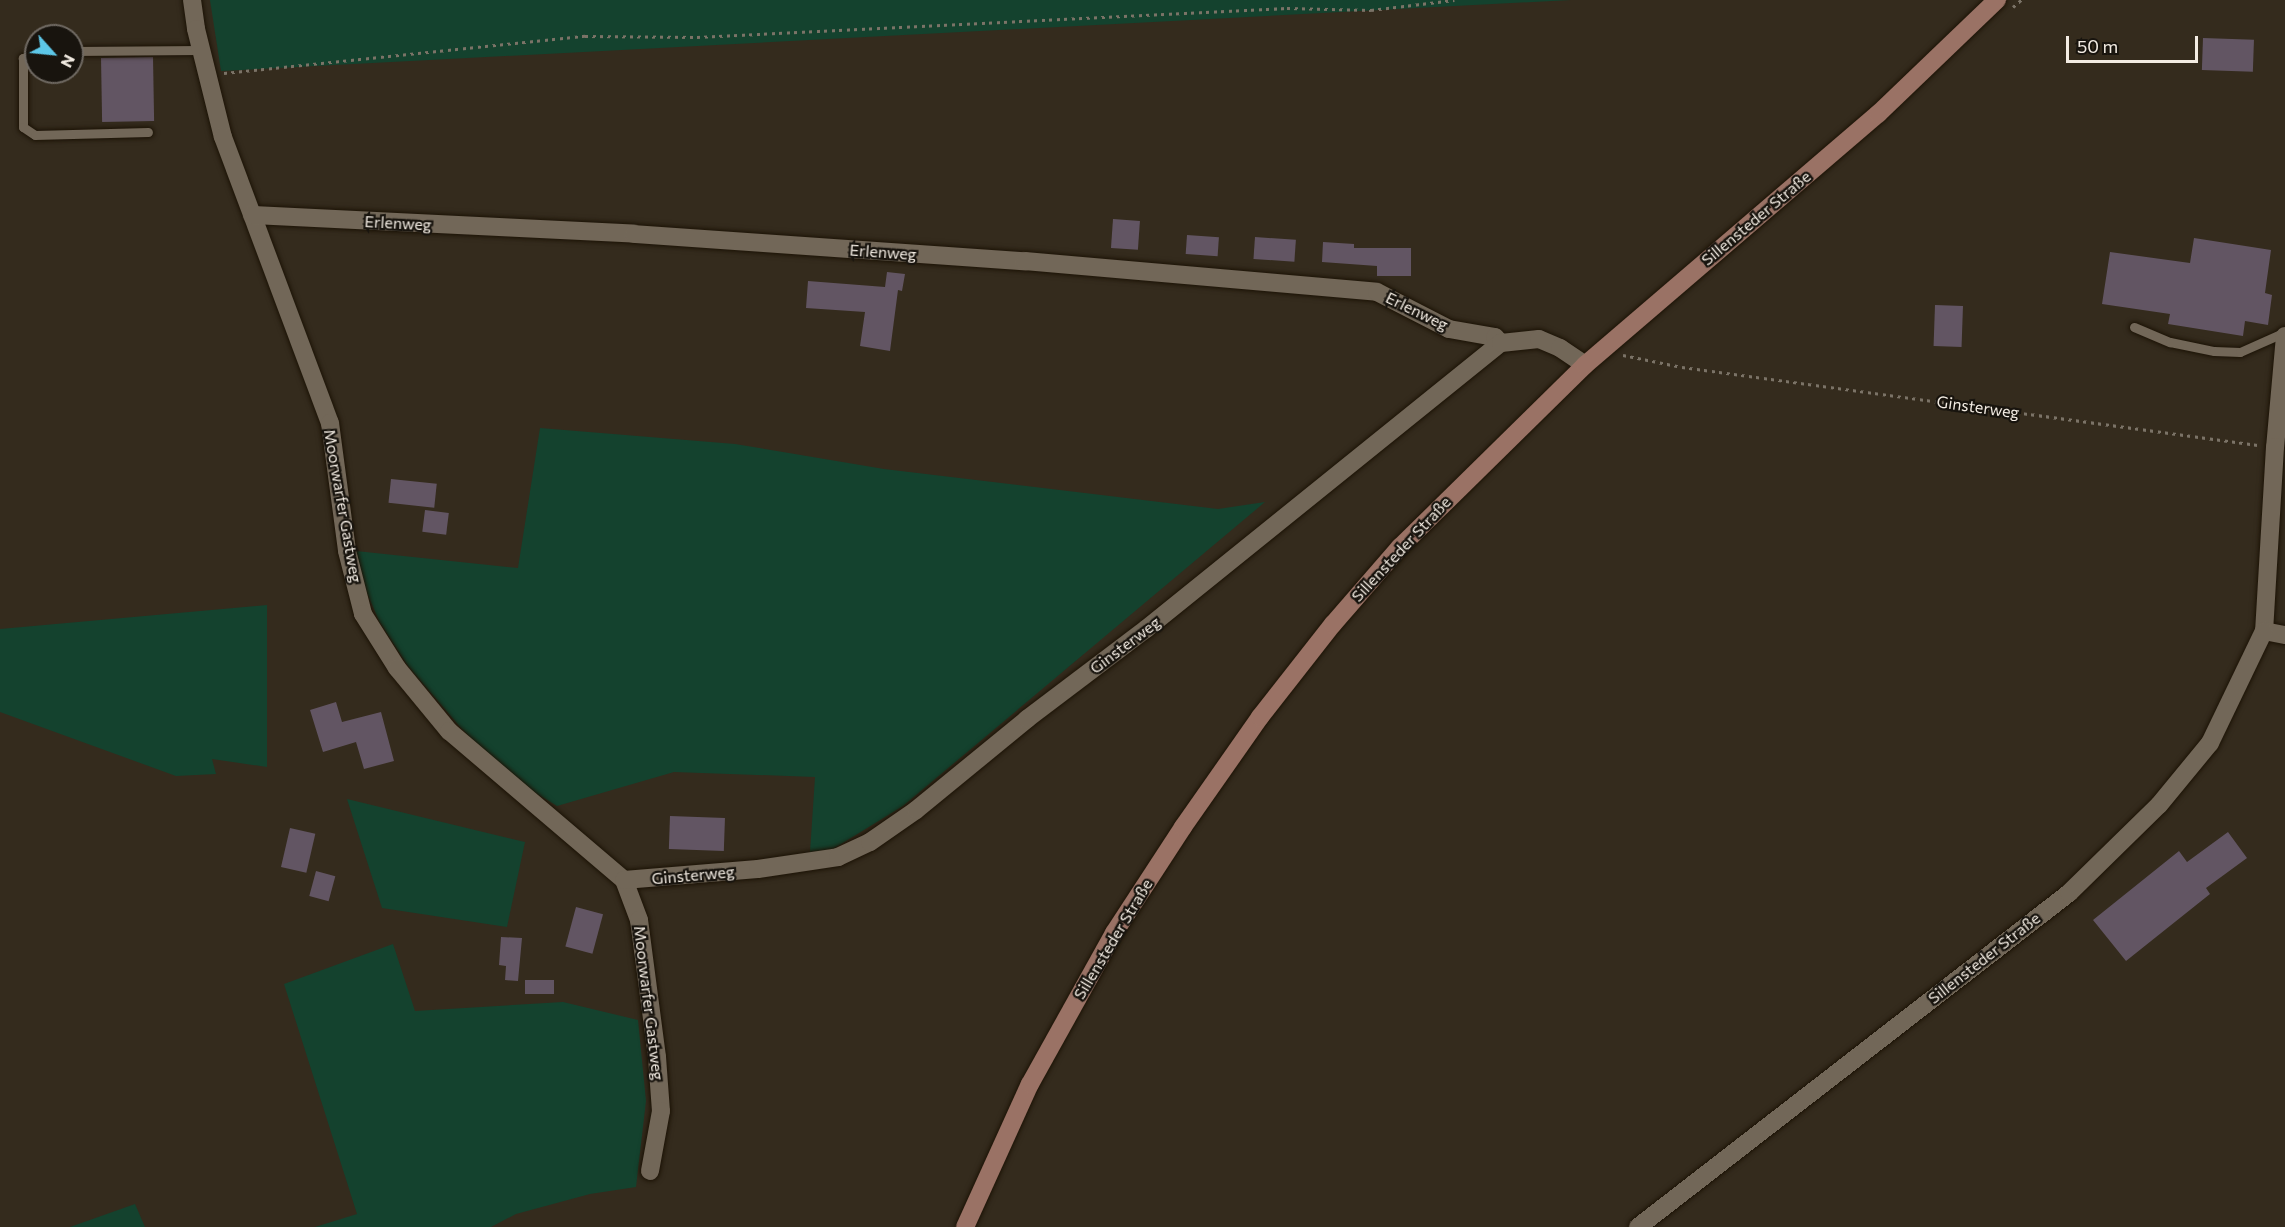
<!DOCTYPE html>
<meta charset="utf-8">
<style>
body{margin:0}
#map{position:relative;width:2285px;height:1227px;overflow:hidden;background:#342b1d;font-family:Commissioner,sans-serif}
div>[style]{position:absolute}
.green>*{inset:0;background:#14422e}
.building>*{inset:0;background:#625563;transform-origin:0 0}
.path>*{height:3px;margin-top:-1.5px;transform-origin:0;background:repeating-linear-gradient(90deg,#7b7367 0 3px,transparent 0 7.5px)}
.roads{filter:drop-shadow(0 0 2px #1c1306) drop-shadow(0 0 2px #1c1306)}
.lane>*{height:9px;margin:-4.5px;padding:0 4.5px;transform-origin:4.5px;border-radius:4.5px;background:#726758}
.street>*{height:18px;margin:-9px;padding:0 9px;transform-origin:9px;border-radius:9px;background:#726758}
.secondary>*{height:18px;margin:-9px;padding:0 9px;transform-origin:9px;border-radius:9px;background:#9a7265}
span{translate:-50% -50%;white-space:nowrap;text-align:center;line-height:1.15;-webkit-text-stroke:4.5px #18140e;paint-order:stroke}
.street-label{font-size:16px;color:#f3ece3}
.north{position:absolute;left:24px;top:24px;width:60px;height:60px;box-sizing:border-box;background:#18140e;border:2px solid #706a63;border-radius:50%;rotate:117deg;font-size:16px;font-weight:700;line-height:24px;text-align:center;color:#f3ece3}
.north::after{content:'';display:block;margin:auto;width:21px;height:27px;background:#5dc7e8;clip-path:polygon(50% 0,100% 100%,50% 72%,0 100%)}
.scale{position:absolute;left:2066px;top:36px;width:132px;height:27px;box-sizing:border-box;border:3px solid #f3ece3;border-top:0;padding-left:8px;font-size:18px;line-height:21px;white-space:nowrap;color:#f3ece3;-webkit-text-stroke:4px #18140e;paint-order:stroke}
</style>
<div id="map">
<div class="green">
<div style="clip-path:polygon(210px 0,1571px 0,221px 71px)"></div>
<div style="clip-path:polygon(540px 428px,735px 444px,884px 469px,1218px 509px,1265px 502px,903px 806px,833px 849px,810px 852px,815px 777px,674px 772px,557px 806px,511px 778px,461px 728px,408px 666px,379px 621px,359px 574px,356px 551px,518px 568px)"></div>
<div style="clip-path:polygon(267px 605px,267px 767px,212px 759px,216px 774px,176px 776px,0 712px,0 629px)"></div>
<div style="clip-path:polygon(347px 799px,525px 842px,507px 927px,382px 908px)"></div>
<div style="clip-path:polygon(393px 944px,415px 1011px,563px 1002px,638px 1020px,646px 1101px,636px 1187px,590px 1194px,516px 1214px,491px 1227px,315px 1227px,357px 1214px,284px 984px)"></div>
<div style="clip-path:polygon(135px 1204px,145px 1227px,70px 1227px)"></div>
</div>
<div class="building">
<div style="left:2203px;top:38px;width:51px;height:32px;rotate:2deg"></div>
<div style="left:153px;top:57px;width:64px;height:52px;rotate:89deg"></div>
<div style="left:1113px;top:219px;width:27px;height:29px;rotate:4deg"></div>
<div style="left:1187px;top:235px;width:32px;height:19px;rotate:4deg"></div>
<div style="left:1255px;top:237px;width:41px;height:22px;rotate:4deg"></div>
<div style="clip-path:polygon(2194px 238px,2271px 250px,2265px 293px,2272px 295px,2268px 325px,2245px 321px,2243px 336px,2168px 324px,2170px 314px,2102px 304px,2110px 252px,2190px 263px)"></div>
<div style="clip-path:polygon(1323px 242px,1354px 244px,1354px 248px,1411px 248px,1411px 276px,1377px 276px,1377px 266px,1322px 262px)"></div>
<div style="clip-path:polygon(887px 272px,905px 274px,902px 291px,898px 290px,890px 351px,860px 346px,865px 312px,806px 308px,808px 281px,885px 287px)"></div>
<div style="left:1935px;top:305px;width:28px;height:41px;rotate:2deg"></div>
<div style="left:391px;top:479px;width:46px;height:24px;rotate:6deg"></div>
<div style="left:425px;top:510px;width:24px;height:22px;rotate:7deg"></div>
<div style="clip-path:polygon(336px 702px,342px 722px,381px 712px,394px 761px,364px 769px,356px 742px,323px 752px,310px 710px)"></div>
<div style="left:670px;top:816px;width:55px;height:33px;rotate:2deg"></div>
<div style="left:290px;top:828px;width:26px;height:40px;rotate:13deg"></div>
<div style="clip-path:polygon(2228px 832px,2247px 858px,2206px 888px,2210px 894px,2126px 961px,2093px 920px,2179px 851px,2187px 862px)"></div>
<div style="left:316px;top:871px;width:20px;height:26px;rotate:15deg"></div>
<div style="left:576px;top:907px;width:28px;height:41px;rotate:15deg"></div>
<div style="clip-path:polygon(501px 937px,522px 938px,518px 981px,505px 980px,506px 966px,499px 965px)"></div>
<div style="left:554px;top:980px;width:14px;height:29px;rotate:90deg"></div>
</div>
<div class="path">
<div style="left:2013px;top:7px;width:11px;rotate:-41deg"></div>
<div style="left:224px;top:73px;width:363px;rotate:-5.9deg"></div>
<div style="left:585px;top:36px;width:112px;rotate:0.5deg"></div>
<div style="left:697px;top:37px;width:591px;rotate:-2.81deg"></div>
<div style="left:1287px;top:8px;width:84px;rotate:1.4deg"></div>
<div style="left:1371px;top:10px;width:84px;rotate:-6.9deg"></div>
<div style="left:1623px;top:355px;width:60px;rotate:11.5deg"></div>
<div style="left:1682px;top:367px;width:581px;rotate:7.71deg"></div>
</div>
<div class="roads">
<div class="lane">
<div style="left:72px;top:51px;width:129px;rotate:-0.4deg"></div>
<div style="left:36px;top:54px;width:14px;rotate:163deg"></div>
<div style="left:23px;top:58px;width:69px;rotate:90deg"></div>
<div style="left:23px;top:127px;width:14px;rotate:34deg"></div>
<div style="left:35px;top:135px;width:113px;rotate:-1.5deg"></div>
<div style="left:2134px;top:327px;width:39px;rotate:23deg"></div>
<div style="left:2170px;top:342px;width:45px;rotate:11.6deg"></div>
<div style="left:2214px;top:351px;width:26px;rotate:2deg"></div>
<div style="left:2240px;top:352px;width:49px;rotate:-24deg"></div>
</div>
<div class="street">
<div style="left:192px;top:0;width:29px;rotate:82deg"></div>
<div style="left:196px;top:29px;width:111px;rotate:76deg"></div>
<div style="left:223px;top:137px;width:305px;rotate:69.5deg"></div>
<div style="left:330px;top:423px;width:129px;rotate:82.4deg"></div>
<div style="left:347px;top:551px;width:65px;rotate:75.7deg"></div>
<div style="left:363px;top:614px;width:64px;rotate:57.8deg"></div>
<div style="left:397px;top:668px;width:82px;rotate:50.5deg"></div>
<div style="left:449px;top:731px;width:230px;rotate:40.4deg"></div>
<div style="left:624px;top:880px;width:43px;rotate:69.4deg"></div>
<div style="left:639px;top:920px;width:138px;rotate:82.5deg"></div>
<div style="left:657px;top:1057px;width:54px;rotate:85.8deg"></div>
<div style="left:661px;top:1111px;width:61px;rotate:100.4deg"></div>
<div style="left:252px;top:215px;width:382px;rotate:2.8deg"></div>
<div style="left:634px;top:234px;width:392px;rotate:4deg"></div>
<div style="left:1025px;top:261px;width:353px;rotate:5deg"></div>
<div style="left:1377px;top:292px;width:81px;rotate:27.2deg"></div>
<div style="left:1449px;top:329px;width:47px;rotate:9.9deg"></div>
<div style="left:1495px;top:337px;width:8px;rotate:45deg"></div>
<div style="left:2285px;top:336px;width:111px;rotate:95.1deg"></div>
<div style="left:2275px;top:447px;width:184px;rotate:93.4deg"></div>
<div style="left:2264px;top:631px;width:21px;rotate:11deg"></div>
<div style="left:624px;top:880px;width:134px;rotate:-4.7deg"></div>
<div style="left:758px;top:869px;width:81px;rotate:-8.5deg"></div>
<div style="left:838px;top:857px;width:35px;rotate:-25deg"></div>
<div style="left:870px;top:842px;width:56px;rotate:-34.8deg"></div>
<div style="left:916px;top:810px;width:144px;rotate:-39.3deg"></div>
<div style="left:1027px;top:719px;width:149px;rotate:-37.1deg"></div>
<div style="left:1146px;top:629px;width:456px;rotate:-38.9deg"></div>
<div style="left:1501px;top:343px;width:38px;rotate:-6deg"></div>
<div style="left:1539px;top:339px;width:23px;rotate:23deg"></div>
<div style="left:1560px;top:348px;width:30px;rotate:34deg"></div>
<div style="left:1638px;top:1227px;width:545px;rotate:-37.77deg"></div>
<div style="left:2069px;top:893px;width:126px;rotate:-44.4deg"></div>
<div style="left:2159px;top:805px;width:80px;rotate:-50.6deg"></div>
<div style="left:2210px;top:743px;width:124px;rotate:-64.3deg"></div>
</div>
<div class="secondary">
<div style="left:965px;top:1227px;width:157px;rotate:-65.6deg"></div>
<div style="left:1030px;top:1084px;width:173px;rotate:-60.9deg"></div>
<div style="left:1114px;top:933px;width:126px;rotate:-56.9deg"></div>
<div style="left:1183px;top:827px;width:134px;rotate:-55deg"></div>
<div style="left:1260px;top:717px;width:118px;rotate:-51.9deg"></div>
<div style="left:1333px;top:624px;width:102px;rotate:-49deg"></div>
<div style="left:1400px;top:547px;width:260px;rotate:-44.5deg"></div>
<div style="left:1585px;top:365px;width:386px;rotate:-40.6deg"></div>
<div style="left:1878px;top:114px;width:165px;rotate:-43.8deg"></div>
</div>
</div>
<div class="street-label">
<span style="left:1756px;top:218px;rotate:-40deg">Sillensteder Straße</span>
<span style="left:398px;top:223px;rotate:3deg">Erlenweg</span>
<span style="left:883px;top:252px;rotate:4deg">Erlenweg</span>
<span style="left:1417px;top:311px;rotate:26deg">Erlenweg</span>
<span style="left:1978px;top:407px;rotate:8deg">Ginsterweg</span>
<span style="left:343px;top:506px;rotate:80deg">Moorwarfer Gastweg</span>
<span style="left:1401px;top:549px;rotate:-47deg">Sillensteder Straße</span>
<span style="left:1125px;top:645px;rotate:-37deg">Ginsterweg</span>
<span style="left:693px;top:875px;rotate:-5deg">Ginsterweg</span>
<span style="left:1113px;top:939px;rotate:-59deg">Sillensteder Straße</span>
<span style="left:1984px;top:958px;rotate:-38deg">Sillensteder Straße</span>
<span style="left:649px;top:1003px;rotate:83deg">Moorwarfer Gastweg</span>
</div>
<div class="north">N</div>
<div class="scale">50 m</div>
</div>
